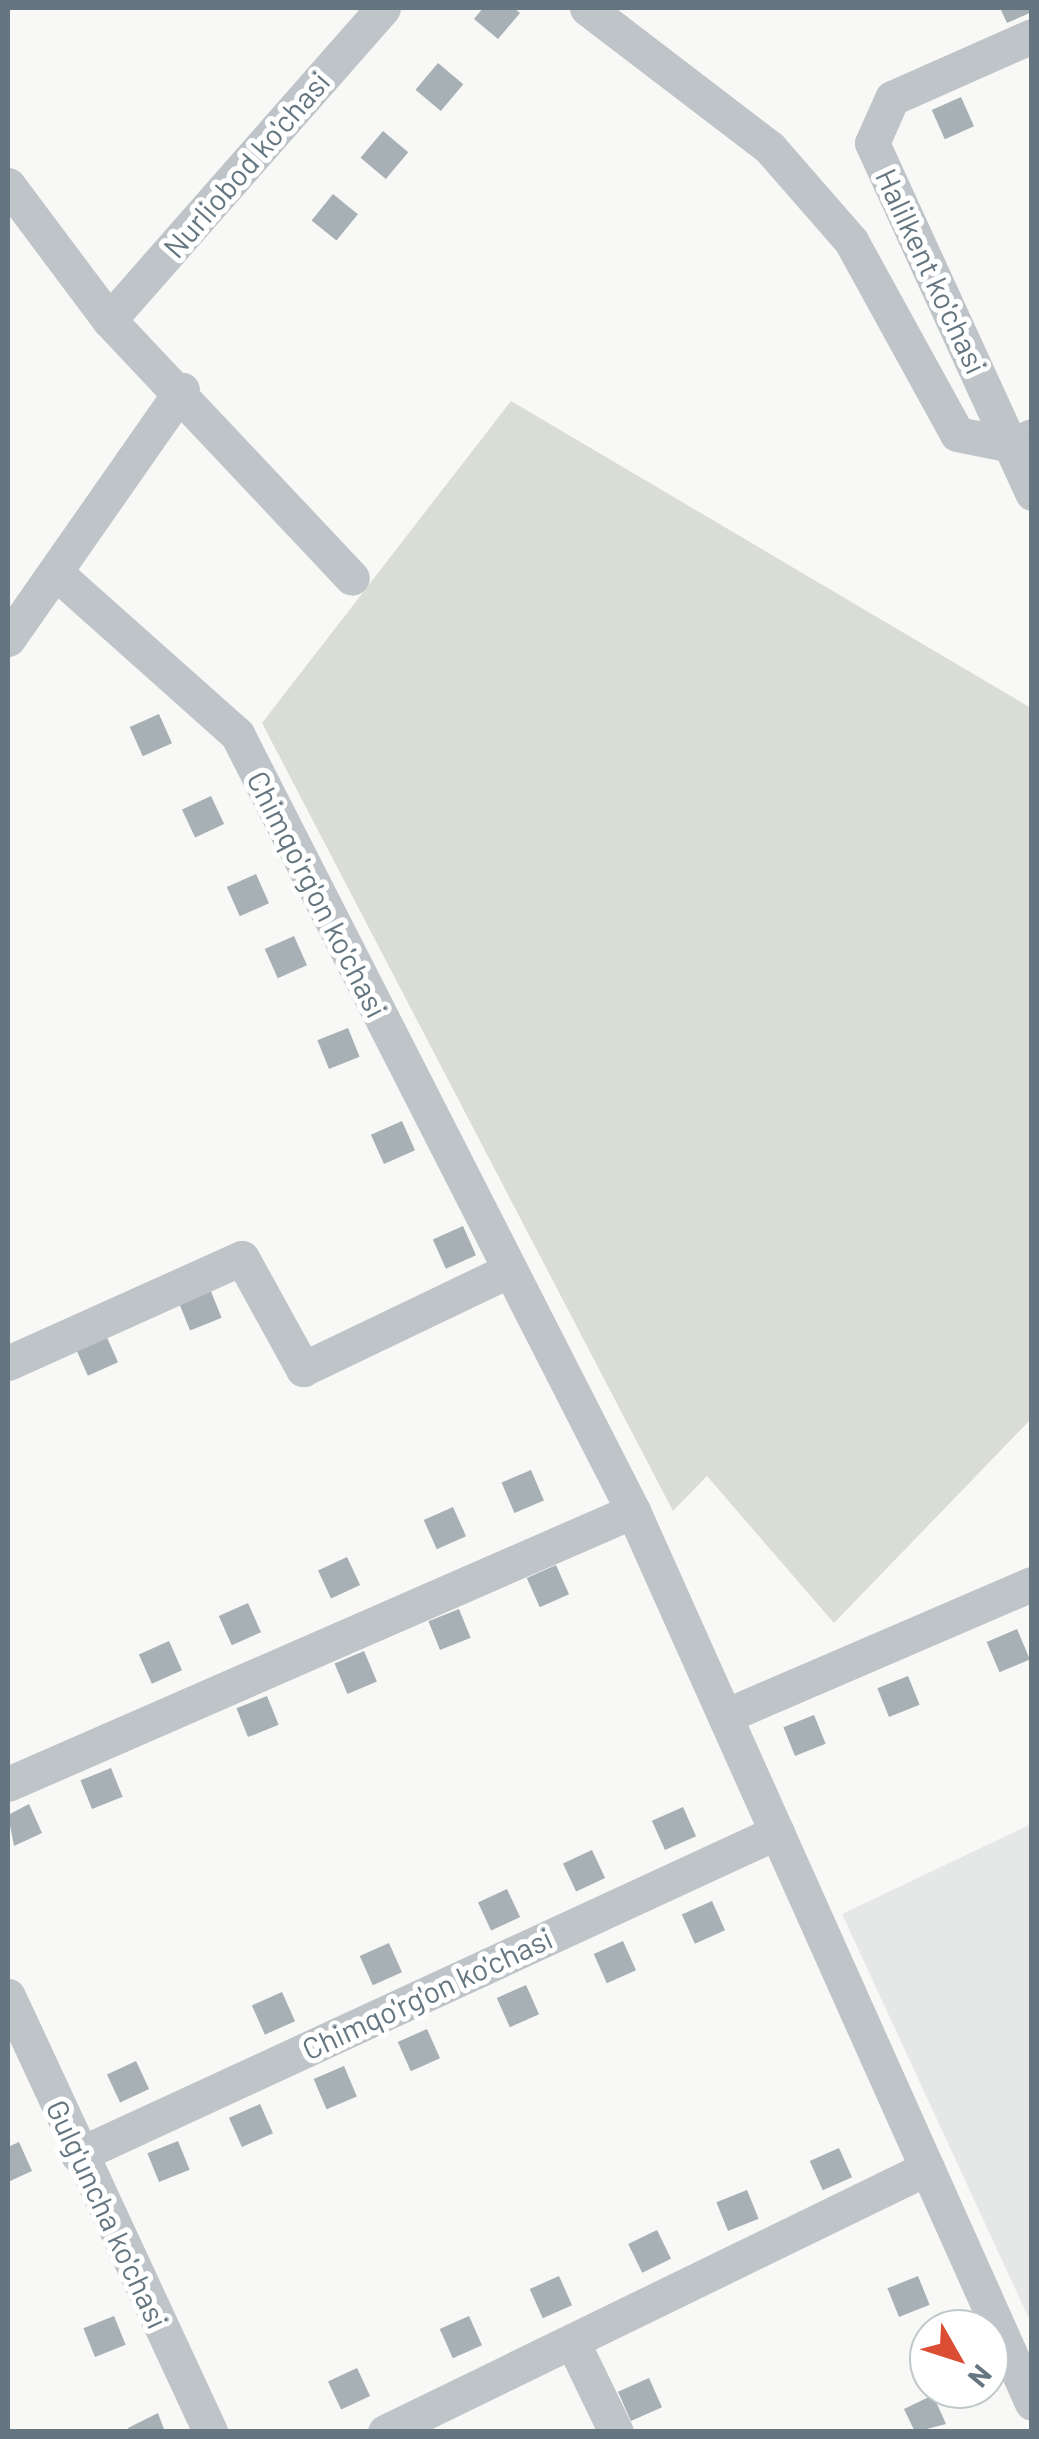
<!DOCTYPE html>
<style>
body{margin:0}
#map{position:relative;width:1039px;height:2439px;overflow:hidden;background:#f8f8f6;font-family:Barlow,sans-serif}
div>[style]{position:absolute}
.built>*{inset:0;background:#e6e8e7}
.green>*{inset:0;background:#d9ddd5}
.building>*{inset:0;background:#a7b0b5;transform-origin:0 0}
.minor>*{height:35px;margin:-17.5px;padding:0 17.5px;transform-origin:17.5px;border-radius:17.5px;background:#bfc4c8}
span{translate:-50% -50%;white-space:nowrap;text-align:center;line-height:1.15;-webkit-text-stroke:10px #fff;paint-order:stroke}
.street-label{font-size:30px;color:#657680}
.frame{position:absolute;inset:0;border:10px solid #657680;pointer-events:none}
.north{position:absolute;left:909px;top:2309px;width:100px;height:100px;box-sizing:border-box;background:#fff;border:2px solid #c1c8cc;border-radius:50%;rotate:129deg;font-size:28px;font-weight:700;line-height:40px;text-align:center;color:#657680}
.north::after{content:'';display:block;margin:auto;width:35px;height:45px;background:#dc4e33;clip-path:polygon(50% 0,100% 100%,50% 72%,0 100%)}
</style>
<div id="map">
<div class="built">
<div style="clip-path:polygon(1031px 1824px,1031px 2323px,842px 1914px)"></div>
</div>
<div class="green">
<div style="clip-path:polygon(511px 401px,1031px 708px,1031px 1419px,834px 1623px,707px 1476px,673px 1511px,262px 723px)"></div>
</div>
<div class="building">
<div style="clip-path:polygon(483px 8px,514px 8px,520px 13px,498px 39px,474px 19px)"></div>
<div style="clip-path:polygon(1000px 8px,1032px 8px,1032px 12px,1007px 23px)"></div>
<div style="left:438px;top:63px;width:33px;height:35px;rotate:40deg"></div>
<div style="left:961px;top:97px;width:32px;height:32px;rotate:66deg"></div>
<div style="left:383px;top:131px;width:33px;height:35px;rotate:40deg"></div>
<div style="left:333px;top:194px;width:32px;height:34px;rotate:39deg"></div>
<div style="left:159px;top:714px;width:32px;height:32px;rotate:66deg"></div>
<div style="left:211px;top:796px;width:31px;height:32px;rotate:65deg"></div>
<div style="left:256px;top:874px;width:32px;height:32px;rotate:66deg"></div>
<div style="left:294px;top:936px;width:32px;height:32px;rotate:66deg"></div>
<div style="left:348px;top:1028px;width:31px;height:33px;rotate:68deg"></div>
<div style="left:402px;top:1121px;width:32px;height:34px;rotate:66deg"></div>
<div style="left:463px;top:1226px;width:32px;height:33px;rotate:66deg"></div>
<div style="left:210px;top:1289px;width:31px;height:34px;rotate:68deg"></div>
<div style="left:105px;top:1333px;width:32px;height:33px;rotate:66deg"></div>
<div style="left:531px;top:1470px;width:33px;height:32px;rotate:67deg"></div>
<div style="left:453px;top:1507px;width:32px;height:32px;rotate:66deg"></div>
<div style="left:347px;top:1557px;width:31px;height:32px;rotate:65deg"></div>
<div style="left:556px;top:1565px;width:32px;height:32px;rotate:66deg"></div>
<div style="left:248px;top:1603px;width:32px;height:32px;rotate:66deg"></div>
<div style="left:459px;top:1609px;width:31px;height:33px;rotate:68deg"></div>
<div style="left:1017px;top:1629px;width:33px;height:33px;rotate:67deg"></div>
<div style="left:169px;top:1641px;width:32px;height:33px;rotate:66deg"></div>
<div style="left:364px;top:1651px;width:33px;height:32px;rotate:67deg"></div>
<div style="left:908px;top:1676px;width:31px;height:33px;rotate:68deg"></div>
<div style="left:267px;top:1696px;width:31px;height:33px;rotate:68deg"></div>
<div style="left:814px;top:1715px;width:31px;height:33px;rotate:68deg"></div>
<div style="left:111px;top:1768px;width:31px;height:33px;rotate:68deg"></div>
<div style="clip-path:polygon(29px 1804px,42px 1833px,14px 1846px,8px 1815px)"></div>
<div style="left:683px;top:1807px;width:32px;height:34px;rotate:66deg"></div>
<div style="left:592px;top:1850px;width:31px;height:32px;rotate:65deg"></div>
<div style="left:507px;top:1889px;width:31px;height:32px;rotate:65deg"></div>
<div style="left:712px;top:1901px;width:32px;height:33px;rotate:66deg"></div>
<div style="left:623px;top:1941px;width:32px;height:32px;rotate:66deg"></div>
<div style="left:389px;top:1943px;width:32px;height:32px;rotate:66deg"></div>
<div style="left:526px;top:1985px;width:32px;height:32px;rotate:66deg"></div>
<div style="left:282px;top:1992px;width:32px;height:33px;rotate:66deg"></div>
<div style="left:427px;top:2029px;width:32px;height:32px;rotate:66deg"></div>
<div style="left:136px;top:2061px;width:31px;height:32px;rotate:65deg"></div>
<div style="left:344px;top:2066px;width:33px;height:33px;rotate:67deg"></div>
<div style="left:260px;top:2104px;width:32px;height:34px;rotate:66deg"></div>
<div style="left:178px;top:2141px;width:31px;height:33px;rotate:68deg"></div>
<div style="clip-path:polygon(19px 2142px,32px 2171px,8px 2182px,8px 2147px)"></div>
<div style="left:839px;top:2148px;width:32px;height:32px;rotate:66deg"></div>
<div style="left:747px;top:2190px;width:31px;height:33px;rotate:68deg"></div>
<div style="left:657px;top:2230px;width:32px;height:32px;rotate:64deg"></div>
<div style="left:559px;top:2276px;width:32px;height:32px;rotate:66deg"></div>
<div style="left:918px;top:2276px;width:31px;height:33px;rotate:68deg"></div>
<div style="left:114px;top:2316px;width:31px;height:33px;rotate:68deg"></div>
<div style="left:469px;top:2316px;width:32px;height:32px;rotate:66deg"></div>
<div style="left:357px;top:2368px;width:31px;height:32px;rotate:65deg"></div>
<div style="left:649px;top:2378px;width:32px;height:34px;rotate:66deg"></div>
<div style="clip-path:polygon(933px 2395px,946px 2424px,915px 2432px,904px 2409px)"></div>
<div style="clip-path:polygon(158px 2413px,165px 2432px,130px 2432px,128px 2428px)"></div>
</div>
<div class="minor">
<div style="left:587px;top:8px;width:230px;rotate:37.4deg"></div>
<div style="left:770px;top:148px;width:123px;rotate:48.9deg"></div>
<div style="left:851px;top:241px;width:220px;rotate:61.2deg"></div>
<div style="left:957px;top:434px;width:56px;rotate:11.3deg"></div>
<div style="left:1012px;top:445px;width:22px;rotate:-24deg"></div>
<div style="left:1032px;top:36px;width:153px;rotate:156.1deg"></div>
<div style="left:892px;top:98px;width:49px;rotate:114deg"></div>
<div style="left:872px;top:143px;width:385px;rotate:65.4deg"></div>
<div style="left:8px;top:185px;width:169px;rotate:53.2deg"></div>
<div style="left:109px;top:320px;width:354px;rotate:46.7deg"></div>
<div style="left:109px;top:320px;width:415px;rotate:-48.7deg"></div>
<div style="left:55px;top:572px;width:244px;rotate:41.7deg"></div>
<div style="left:237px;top:734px;width:872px;rotate:62.99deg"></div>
<div style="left:633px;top:1511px;width:977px;rotate:65.9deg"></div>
<div style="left:8px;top:639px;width:304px;rotate:-55.1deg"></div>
<div style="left:8px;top:1363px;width:256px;rotate:-24.2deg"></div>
<div style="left:242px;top:1258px;width:127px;rotate:61.2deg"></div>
<div style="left:303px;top:1369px;width:229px;rotate:-25.6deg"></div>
<div style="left:725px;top:1716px;width:334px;rotate:-23.3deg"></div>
<div style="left:8px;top:1784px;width:682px;rotate:-23.6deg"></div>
<div style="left:8px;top:1996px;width:481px;rotate:65.1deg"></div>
<div style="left:78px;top:2155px;width:770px;rotate:-24.8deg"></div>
<div style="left:572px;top:2341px;width:101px;rotate:64.2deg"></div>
<div style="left:385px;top:2432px;width:603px;rotate:-25.97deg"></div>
</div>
<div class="street-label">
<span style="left:246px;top:164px;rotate:-49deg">Nurliobod ko'chasi</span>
<span style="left:932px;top:271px;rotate:65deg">Halilkent ko'chasi</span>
<span style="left:318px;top:894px;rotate:63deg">Chimqo'rg'on ko'chasi</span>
<span style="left:427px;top:1993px;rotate:-25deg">Chimqo'rg'on ko'chasi</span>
<span style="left:108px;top:2214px;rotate:65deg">Gulg'uncha ko'chasi</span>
</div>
<div class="frame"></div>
<div class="north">N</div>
</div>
